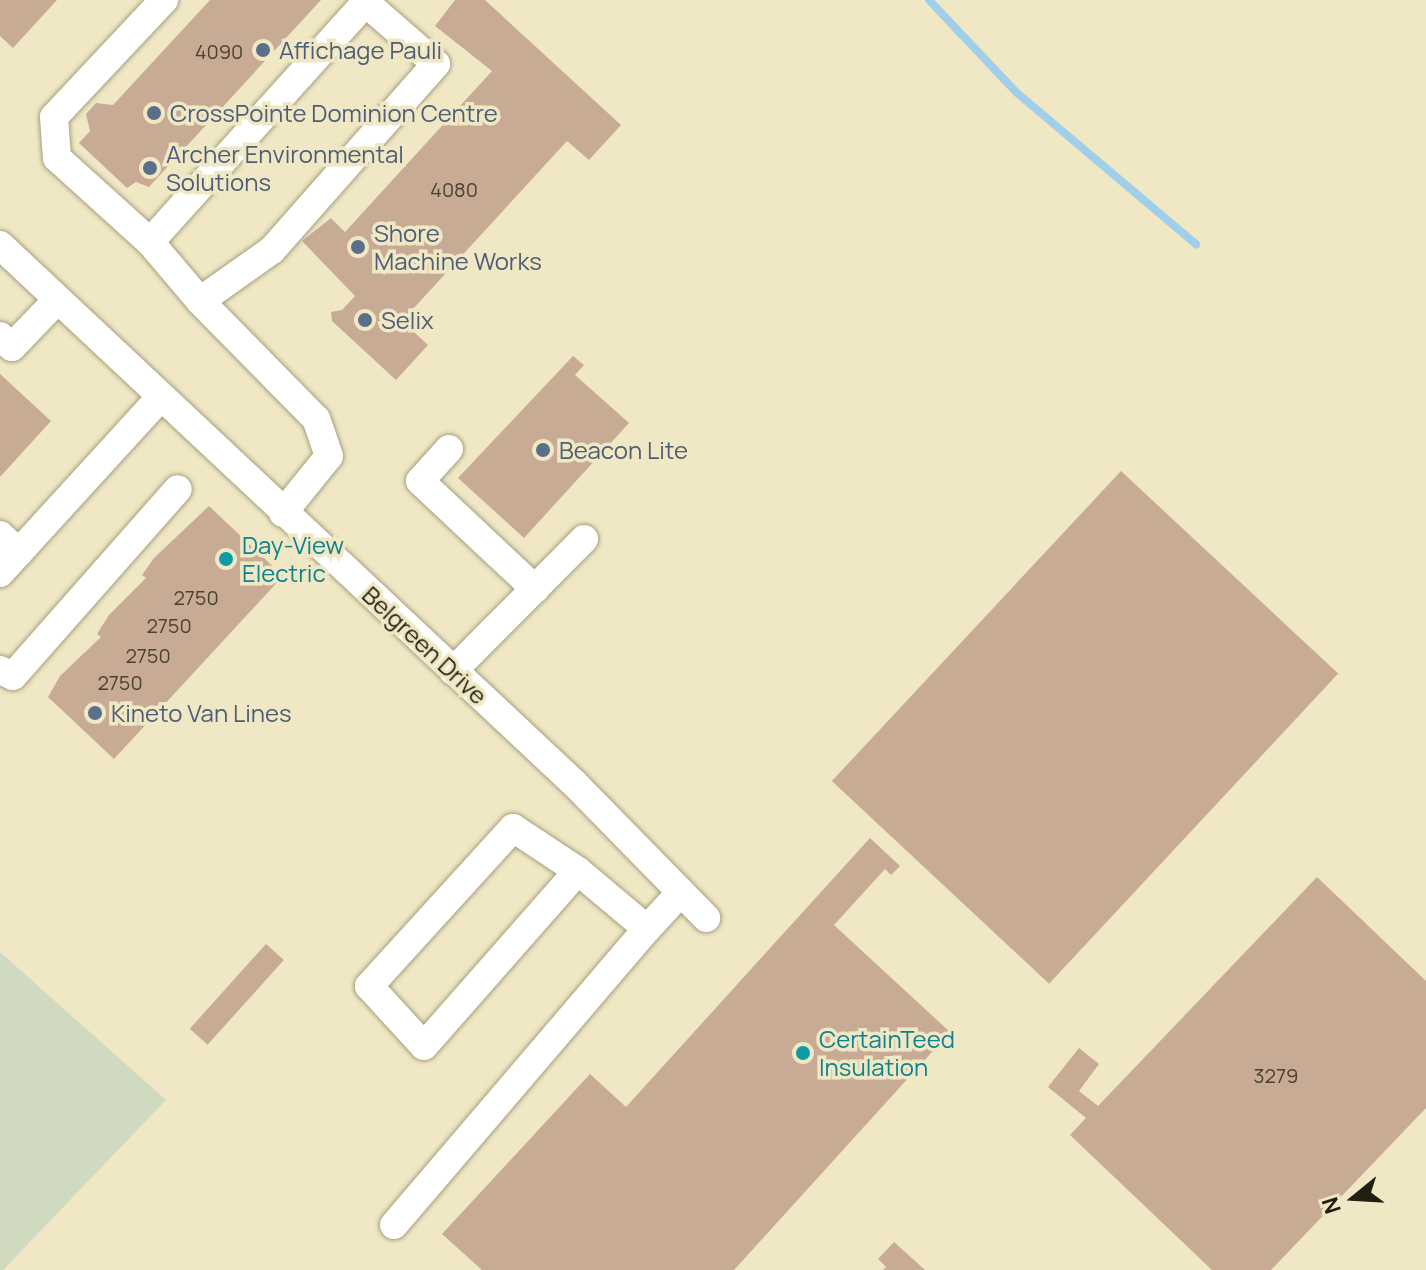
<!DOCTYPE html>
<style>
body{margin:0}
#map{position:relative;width:1426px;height:1270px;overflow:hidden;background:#f0e8c5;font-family:Manrope,sans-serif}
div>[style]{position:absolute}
.green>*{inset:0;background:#d0dac0}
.stream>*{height:8px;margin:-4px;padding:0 4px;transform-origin:4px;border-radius:4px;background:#a1cfe9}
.building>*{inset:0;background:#c8ab94;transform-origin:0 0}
.roads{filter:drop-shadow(0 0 2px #a79f7e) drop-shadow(0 0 2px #a79f7e)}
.minor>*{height:28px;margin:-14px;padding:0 14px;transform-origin:14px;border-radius:14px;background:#fff}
.dots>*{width:22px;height:22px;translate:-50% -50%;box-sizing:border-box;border:4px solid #f0e8c5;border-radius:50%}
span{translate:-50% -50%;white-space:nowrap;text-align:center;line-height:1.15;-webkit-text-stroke:7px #f0e8c5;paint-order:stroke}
.number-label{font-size:20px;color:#4b4132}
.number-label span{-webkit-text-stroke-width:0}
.service-label{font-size:24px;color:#4e5e75}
.left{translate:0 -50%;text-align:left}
.culture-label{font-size:24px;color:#0d838f}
.street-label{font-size:24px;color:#211e12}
.north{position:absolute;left:1314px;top:1158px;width:80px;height:80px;-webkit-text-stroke:6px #f0e8c5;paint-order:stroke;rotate:252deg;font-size:22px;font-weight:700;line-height:32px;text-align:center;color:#211e12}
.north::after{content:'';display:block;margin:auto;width:28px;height:36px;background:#211e12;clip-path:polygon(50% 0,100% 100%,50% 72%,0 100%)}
</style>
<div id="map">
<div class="green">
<div style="clip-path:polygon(0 952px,166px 1100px,3px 1270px,0 1270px)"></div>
</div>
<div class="stream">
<div style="left:929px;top:0;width:127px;rotate:46.6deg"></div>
<div style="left:1016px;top:92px;width:236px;rotate:40.2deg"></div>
</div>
<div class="building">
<div style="clip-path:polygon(0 0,57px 0,13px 48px,0 36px)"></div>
<div style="clip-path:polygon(210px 0,321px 0,149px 187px,136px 182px,127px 188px,79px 143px,90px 131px,86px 114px,96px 103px,113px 105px)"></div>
<div style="clip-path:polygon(455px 0,485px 0,621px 125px,589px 160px,567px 141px,402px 321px,428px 345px,396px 380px,332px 321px,331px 312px,342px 310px,355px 296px,302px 241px,331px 218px,345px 232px,492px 71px,435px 26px)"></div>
<div style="clip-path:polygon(573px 356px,584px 365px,575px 375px,629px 423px,524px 538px,458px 478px)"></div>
<div style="clip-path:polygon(0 374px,51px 421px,0 477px)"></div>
<div style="left:1121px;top:471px;width:297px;height:424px;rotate:43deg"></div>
<div style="clip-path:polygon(209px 506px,283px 576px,114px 759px,48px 697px,60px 676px,101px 637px,97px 634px,109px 615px,146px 578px,142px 575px,154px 558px)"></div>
<div style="clip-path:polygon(870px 838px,900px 866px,891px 875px,885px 869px,834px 925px,950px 1032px,734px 1270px,482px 1270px,442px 1234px,590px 1074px,626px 1107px)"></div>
<div style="clip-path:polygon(1317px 877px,1426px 981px,1426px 1108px,1271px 1270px,1212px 1270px,1070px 1135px,1086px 1118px,1048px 1087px,1079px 1048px,1099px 1064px,1079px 1091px,1098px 1106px)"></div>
<div style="left:266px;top:944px;width:24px;height:114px;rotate:42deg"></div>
<div style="clip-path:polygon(894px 1242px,925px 1270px,883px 1270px,886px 1267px,878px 1259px)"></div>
</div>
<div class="roads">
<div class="minor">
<div style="left:150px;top:242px;width:125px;rotate:-137.9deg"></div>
<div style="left:57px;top:158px;width:41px;rotate:-94.2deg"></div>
<div style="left:54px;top:117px;width:161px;rotate:-46.8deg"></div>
<div style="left:0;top:245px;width:787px;rotate:43.15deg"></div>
<div style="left:574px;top:783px;width:189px;rotate:45.6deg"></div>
<div style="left:200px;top:301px;width:77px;rotate:-130.3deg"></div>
<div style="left:150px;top:242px;width:326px;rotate:-48deg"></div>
<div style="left:0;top:336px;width:16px;rotate:43deg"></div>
<div style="left:12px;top:347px;width:65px;rotate:-46.2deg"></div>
<div style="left:449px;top:449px;width:43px;rotate:132.2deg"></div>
<div style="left:420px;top:481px;width:158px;rotate:43.2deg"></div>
<div style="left:283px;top:513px;width:73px;rotate:-51.1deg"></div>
<div style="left:329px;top:456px;width:39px;rotate:-109deg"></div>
<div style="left:316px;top:419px;width:165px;rotate:-134.5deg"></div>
<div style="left:200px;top:301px;width:88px;rotate:-35.3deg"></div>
<div style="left:272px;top:250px;width:248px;rotate:-48.6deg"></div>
<div style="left:436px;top:64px;width:94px;rotate:-138.9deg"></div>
<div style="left:0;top:535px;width:26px;rotate:43deg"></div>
<div style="left:0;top:573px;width:237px;rotate:-47.6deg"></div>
<div style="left:0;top:670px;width:14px;rotate:25deg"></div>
<div style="left:13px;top:676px;width:249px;rotate:-48.6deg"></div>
<div style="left:453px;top:671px;width:186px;rotate:-45.2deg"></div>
<div style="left:578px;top:871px;width:78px;rotate:-146.5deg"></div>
<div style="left:513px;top:828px;width:214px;rotate:132.3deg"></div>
<div style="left:369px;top:986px;width:81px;rotate:47.5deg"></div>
<div style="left:424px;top:1046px;width:233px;rotate:-48.7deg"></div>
<div style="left:578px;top:871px;width:90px;rotate:40deg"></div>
<div style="left:647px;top:929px;width:50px;rotate:-47.4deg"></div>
<div style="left:394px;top:1225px;width:389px;rotate:-49.5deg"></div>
</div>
</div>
<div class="dots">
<div style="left:263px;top:50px;background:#5c6f8a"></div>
<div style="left:154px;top:113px;background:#5c6f8a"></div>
<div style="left:150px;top:168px;background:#5c6f8a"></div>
<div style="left:358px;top:247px;background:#5c6f8a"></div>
<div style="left:365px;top:320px;background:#5c6f8a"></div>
<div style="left:543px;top:450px;background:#5c6f8a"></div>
<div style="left:226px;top:559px;background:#0f9aa8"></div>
<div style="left:95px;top:713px;background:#5c6f8a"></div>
<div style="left:803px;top:1053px;background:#0f9aa8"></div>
</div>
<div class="number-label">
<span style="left:219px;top:51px">4090</span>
<span style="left:454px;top:189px">4080</span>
<span style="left:196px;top:597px">2750</span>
<span style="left:169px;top:625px">2750</span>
<span style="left:148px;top:655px">2750</span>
<span style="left:120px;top:682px">2750</span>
<span style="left:1276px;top:1075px">3279</span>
</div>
<div class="service-label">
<span class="left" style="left:279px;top:50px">Affichage Pauli</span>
<span class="left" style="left:170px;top:113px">CrossPointe Dominion Centre</span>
<span class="left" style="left:166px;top:168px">Archer Environmental<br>Solutions</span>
<span class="left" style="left:374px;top:247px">Shore<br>Machine Works</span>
<span class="left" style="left:381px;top:320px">Selix</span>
<span class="left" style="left:559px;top:450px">Beacon Lite</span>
<span class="left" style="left:111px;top:713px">Kineto Van Lines</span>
</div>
<div class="culture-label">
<span class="left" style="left:242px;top:559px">Day-View<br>Electric</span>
<span class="left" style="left:819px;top:1053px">CertainTeed<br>Insulation</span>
</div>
<div class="street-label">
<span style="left:425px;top:645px;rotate:43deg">Belgreen Drive</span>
</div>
<div class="north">N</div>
</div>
